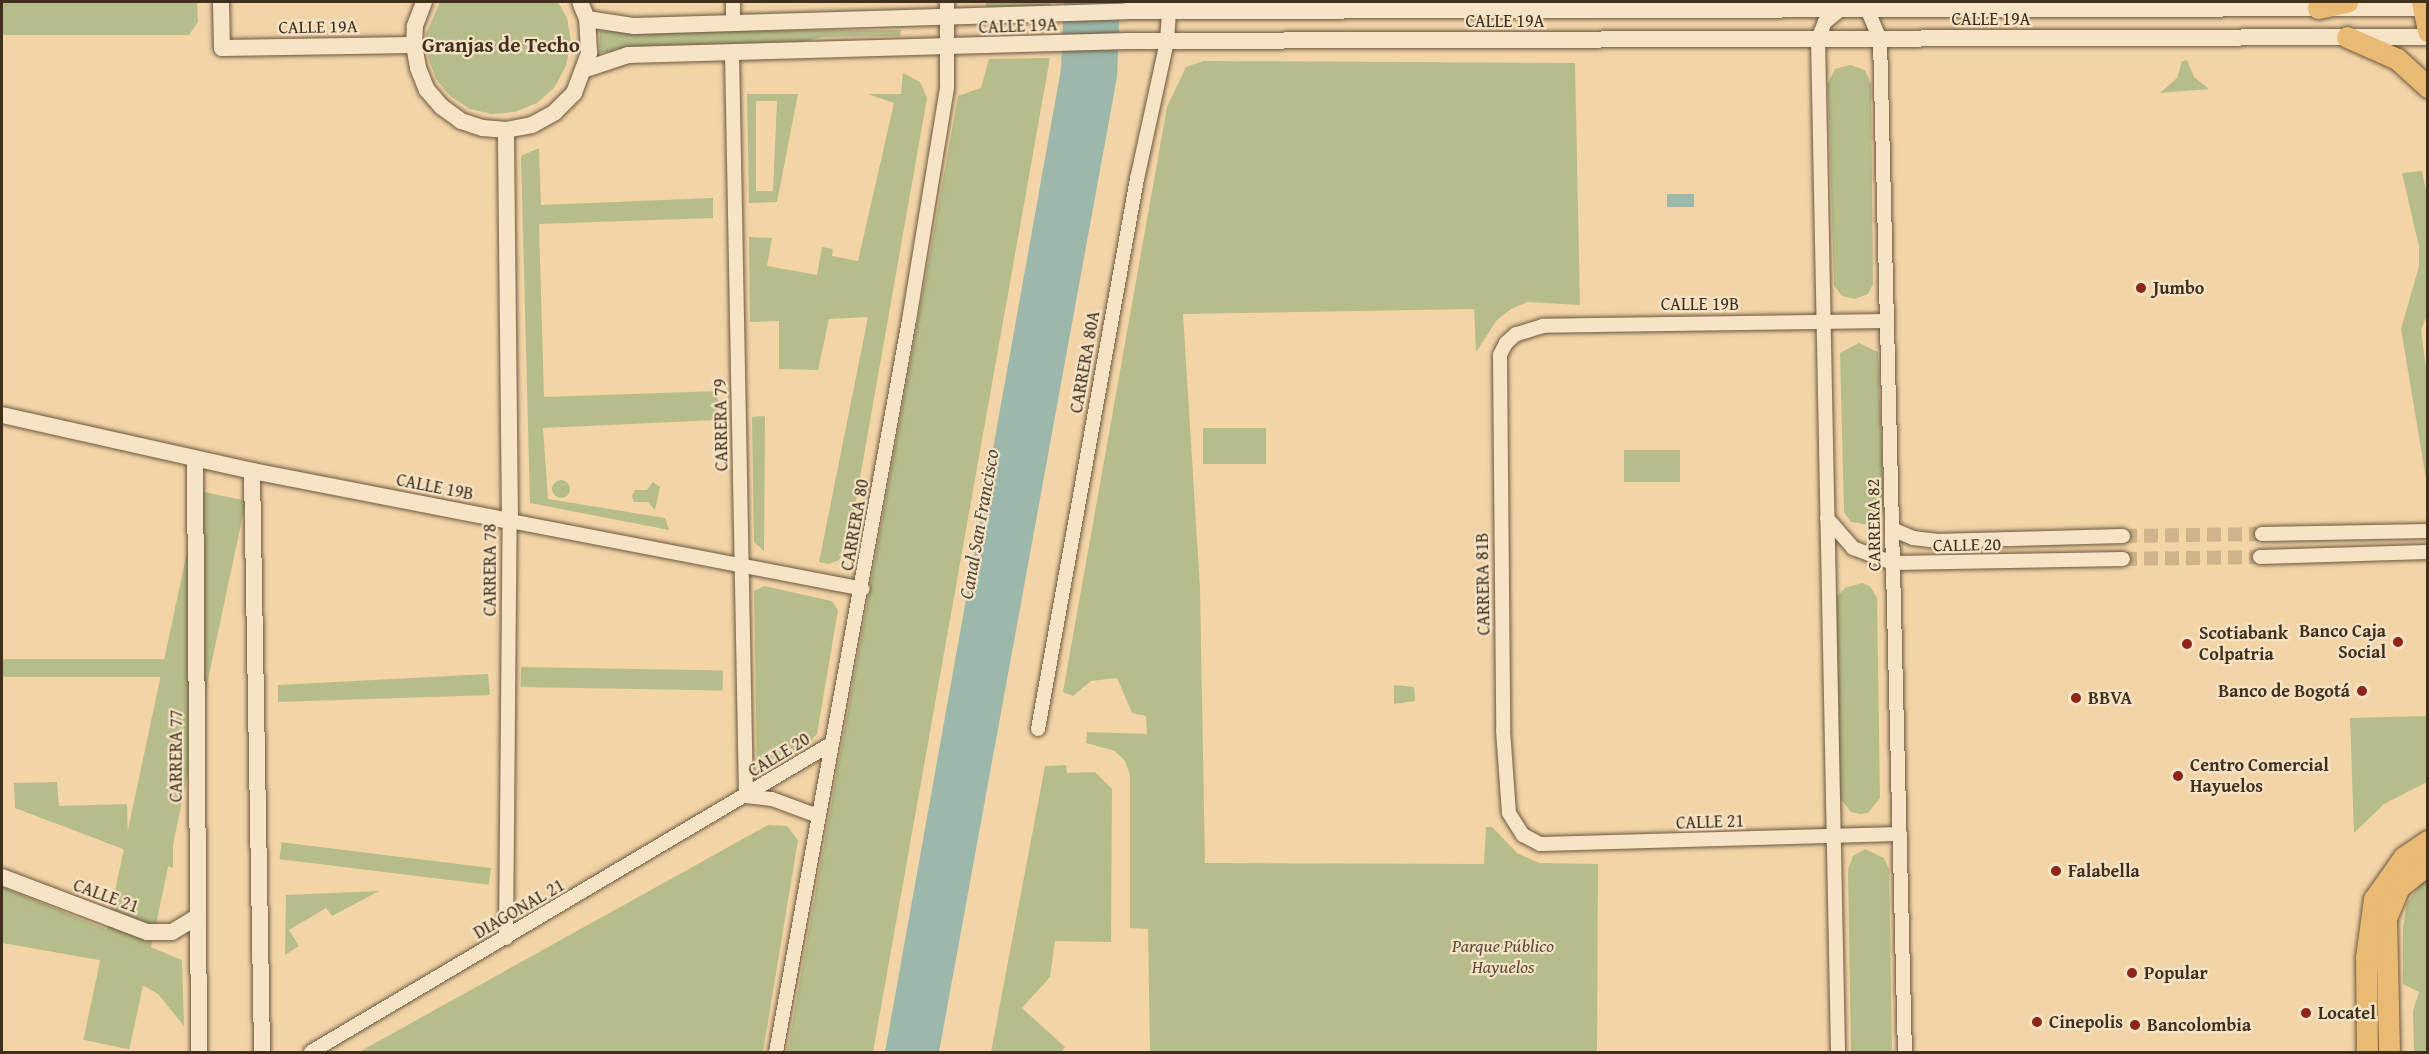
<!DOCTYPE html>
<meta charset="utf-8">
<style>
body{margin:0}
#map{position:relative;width:2429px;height:1054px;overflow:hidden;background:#f2d4a7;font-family:"Gentium Book Plus",serif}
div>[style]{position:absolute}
.green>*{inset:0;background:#b7bd8a;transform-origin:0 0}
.round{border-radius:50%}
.water>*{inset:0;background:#9bb8aa;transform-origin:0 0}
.minor-tunnel>*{height:14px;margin-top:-7px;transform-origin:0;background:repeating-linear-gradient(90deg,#ceb38b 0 14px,transparent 0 21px)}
.roads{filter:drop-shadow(0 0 2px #6c583e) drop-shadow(0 0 2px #6c583e)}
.minor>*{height:14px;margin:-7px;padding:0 7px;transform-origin:7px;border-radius:7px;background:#f7e3c6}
.tertiary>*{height:16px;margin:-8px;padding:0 8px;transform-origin:8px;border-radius:8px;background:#f7e3c6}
.primary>*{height:21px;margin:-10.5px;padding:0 10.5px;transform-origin:10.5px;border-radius:10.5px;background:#e9ba74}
.dots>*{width:16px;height:16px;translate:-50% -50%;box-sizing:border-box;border:3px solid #f7e3c6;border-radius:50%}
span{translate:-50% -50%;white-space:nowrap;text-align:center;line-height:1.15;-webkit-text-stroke:4.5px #f7e3c6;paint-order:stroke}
.street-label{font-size:18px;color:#3f2f1b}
.poi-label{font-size:18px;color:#3f2f1b;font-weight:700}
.left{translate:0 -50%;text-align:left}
.right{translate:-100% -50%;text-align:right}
.park-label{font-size:18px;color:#574b31;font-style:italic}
.water-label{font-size:20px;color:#514a38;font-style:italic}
.quarter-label{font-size:21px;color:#3f2f1b;font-weight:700}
.frame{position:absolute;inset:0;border:3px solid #3f2f1b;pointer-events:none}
</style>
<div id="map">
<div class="green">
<div style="clip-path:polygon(2px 2px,197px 2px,198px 22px,189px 35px,2px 35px)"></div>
<div style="clip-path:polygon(440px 2px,558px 2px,567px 18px,571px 42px,566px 66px,554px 88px,537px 103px,515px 112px,492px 114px,470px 109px,450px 96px,436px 79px,428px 57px,426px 34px)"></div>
<div style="clip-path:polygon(986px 2px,1050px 2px,1050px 6px,986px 7px)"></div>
<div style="clip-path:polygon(901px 30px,900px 36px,823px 37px,779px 47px,599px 52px,600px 31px)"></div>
<div style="clip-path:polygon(1050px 58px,873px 1052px,787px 1052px,958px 96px,981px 88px,989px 59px)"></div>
<div style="clip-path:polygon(2187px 60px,2194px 77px,2209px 89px,2160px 93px,2177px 78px,2182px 61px)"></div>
<div style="clip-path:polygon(1203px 61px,1575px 63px,1580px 305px,1527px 302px,1511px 309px,1497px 320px,1476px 352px,1474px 309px,1183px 314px,1200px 588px,1205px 863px,1484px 864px,1486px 827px,1492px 827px,1517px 853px,1539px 863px,1598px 864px,1597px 1052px,1150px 1052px,1148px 929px,1130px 928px,1130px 775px,1125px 761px,1115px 751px,1086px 743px,1087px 732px,1147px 734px,1146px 716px,1132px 713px,1117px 678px,1091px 681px,1073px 696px,1063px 692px,1167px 107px,1186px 67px)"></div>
<div style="clip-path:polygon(1850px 65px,1865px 70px,1871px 84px,1873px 284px,1868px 294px,1855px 299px,1842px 296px,1834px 285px,1828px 83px,1835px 69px)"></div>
<div style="clip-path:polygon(903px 73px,920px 82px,927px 98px,848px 546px,839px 560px,829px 564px,819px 562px,868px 317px,829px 319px,818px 370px,779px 369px,779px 321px,750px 322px,749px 237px,772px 238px,767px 266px,817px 275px,822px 247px,833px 249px,832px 256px,858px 261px,894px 103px,868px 94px,901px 94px)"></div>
<div style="clip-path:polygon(evenodd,747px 94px,798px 94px,777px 202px,749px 203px,747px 94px,756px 101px,777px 101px,773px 191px,756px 191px,756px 101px)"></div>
<div style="clip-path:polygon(539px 148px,541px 205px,713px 198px,713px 218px,539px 224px,544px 397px,718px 391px,717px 420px,543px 428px,548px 499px,665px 518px,669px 530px,530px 503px,521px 156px)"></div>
<div style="clip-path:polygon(2422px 171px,2428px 200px,2427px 315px,2421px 330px,2427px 375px,2427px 485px,2401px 329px,2419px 266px,2419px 247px,2402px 173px)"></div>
<div style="clip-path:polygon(1859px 343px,1878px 352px,1884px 511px,1877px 523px,1864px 524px,1851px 522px,1844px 512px,1840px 353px)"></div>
<div style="clip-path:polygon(765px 416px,764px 551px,754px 542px,752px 417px)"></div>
<div style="left:1266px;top:428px;width:36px;height:63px;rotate:90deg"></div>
<div style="left:1680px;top:450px;width:32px;height:56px;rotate:90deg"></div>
<div class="round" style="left:552px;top:480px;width:18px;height:18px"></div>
<div style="clip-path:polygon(653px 482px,660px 487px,655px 510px,648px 502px,634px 502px,632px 496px,635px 490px,647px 490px)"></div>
<div style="left:200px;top:491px;width:47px;height:561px;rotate:12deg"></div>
<div style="clip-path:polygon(1862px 583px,1870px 586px,1877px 598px,1880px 798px,1868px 813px,1860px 814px,1851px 812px,1838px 795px,1835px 599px,1845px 588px)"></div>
<div style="clip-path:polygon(764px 586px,832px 601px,838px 610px,817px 734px,809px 743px,762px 770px,757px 765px,754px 591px)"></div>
<div style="left:178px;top:659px;width:18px;height:176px;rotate:90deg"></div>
<div style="left:521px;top:667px;width:202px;height:20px;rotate:1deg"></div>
<div style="clip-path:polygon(488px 674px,490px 695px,278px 702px,278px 685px)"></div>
<div style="clip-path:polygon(1394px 685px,1414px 687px,1415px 701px,1394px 704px)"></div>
<div style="clip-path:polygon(2427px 716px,2427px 782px,2384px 804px,2354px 833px,2350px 718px)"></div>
<div style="clip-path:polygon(1066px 765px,1067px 773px,1095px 772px,1112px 789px,1111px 942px,1055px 941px,1050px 977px,1022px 1008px,1065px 1047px,1061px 1052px,991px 1052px,1045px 766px)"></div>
<div style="clip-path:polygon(57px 782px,59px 806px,127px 804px,128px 839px,173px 838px,173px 868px,15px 808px,14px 783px)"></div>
<div style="clip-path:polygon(768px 825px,787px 826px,798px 840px,763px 1052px,359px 1052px)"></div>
<div style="clip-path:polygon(1865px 849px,1884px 858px,1889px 869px,1892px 1052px,1851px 1052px,1848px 869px,1853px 856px)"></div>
<div style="left:491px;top:868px;width:17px;height:211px;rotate:97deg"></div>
<div style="clip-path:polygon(2427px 875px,2427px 1052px,2414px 1052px,2413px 1011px,2419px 992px,2403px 984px,2403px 927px,2407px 903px)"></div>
<div style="clip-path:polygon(2px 887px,182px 960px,184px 1026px,158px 994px,99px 960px,2px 943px)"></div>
<div style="clip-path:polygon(379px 891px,332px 916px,326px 908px,289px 930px,299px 946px,285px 955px,286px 895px)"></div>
</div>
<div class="water">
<div style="clip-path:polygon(1064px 2px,1120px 2px,1117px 77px,939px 1052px,885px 1052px,1061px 69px)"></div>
<div style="left:1667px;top:194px;width:27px;height:13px"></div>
</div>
<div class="minor-tunnel">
<div style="left:2123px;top:536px;width:139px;rotate:-0.8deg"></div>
<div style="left:2123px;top:559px;width:137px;rotate:-0.8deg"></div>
</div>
<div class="roads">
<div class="minor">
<div style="left:733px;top:2px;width:21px;rotate:90deg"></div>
<div style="left:1865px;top:4px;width:38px;rotate:67deg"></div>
<div style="left:1880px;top:39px;width:1013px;rotate:88.59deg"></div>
<div style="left:732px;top:53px;width:743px;rotate:88.92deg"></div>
<div style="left:1887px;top:321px;width:344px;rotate:179.2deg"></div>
<div style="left:1543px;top:326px;width:28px;rotate:163deg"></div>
<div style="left:1516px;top:334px;width:13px;rotate:138deg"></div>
<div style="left:1506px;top:343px;width:13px;rotate:117deg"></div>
<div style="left:1500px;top:355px;width:375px;rotate:89.5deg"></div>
<div style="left:1503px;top:730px;width:83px;rotate:85.9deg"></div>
<div style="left:1509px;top:813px;width:26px;rotate:58deg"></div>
<div style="left:1523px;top:835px;width:19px;rotate:28deg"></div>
<div style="left:1540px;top:844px;width:360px;rotate:-1.6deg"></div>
<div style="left:1827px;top:518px;width:40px;rotate:49deg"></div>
<div style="left:1853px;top:548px;width:43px;rotate:20.6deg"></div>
<div style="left:1893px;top:563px;width:230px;rotate:-1deg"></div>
<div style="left:1892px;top:529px;width:23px;rotate:23deg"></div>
<div style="left:1913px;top:538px;width:23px;rotate:7deg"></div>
<div style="left:1936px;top:541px;width:187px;rotate:-1.5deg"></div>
<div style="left:2262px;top:534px;width:166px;rotate:-1deg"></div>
<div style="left:2260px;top:557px;width:168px;rotate:-1.7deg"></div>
<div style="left:1038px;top:729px;width:559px;rotate:-79.8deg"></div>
<div style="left:1137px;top:179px;width:141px;rotate:-77.7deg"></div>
<div style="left:1167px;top:41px;width:39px;rotate:-86deg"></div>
<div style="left:746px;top:796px;width:26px;rotate:7deg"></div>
<div style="left:772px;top:799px;width:49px;rotate:20.3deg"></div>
<div style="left:506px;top:938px;width:417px;rotate:-89.5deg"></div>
<div style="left:510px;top:521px;width:359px;rotate:10.9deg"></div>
<div style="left:311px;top:1052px;width:604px;rotate:-30.64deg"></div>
<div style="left:776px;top:1052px;width:744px;rotate:-79.7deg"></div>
<div style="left:909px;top:320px;width:236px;rotate:-80.7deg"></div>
<div style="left:947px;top:87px;width:85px;rotate:-90deg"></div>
<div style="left:1838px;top:1052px;width:1013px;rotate:-91.13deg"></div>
<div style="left:1818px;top:39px;width:18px;rotate:-68deg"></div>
<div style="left:1825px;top:22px;width:21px;rotate:-39deg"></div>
</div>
<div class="tertiary">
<div style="left:221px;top:2px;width:46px;rotate:88.8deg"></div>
<div style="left:222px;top:48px;width:192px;rotate:-0.9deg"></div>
<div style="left:424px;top:2px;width:26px;rotate:111deg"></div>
<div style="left:415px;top:26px;width:19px;rotate:93deg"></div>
<div style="left:414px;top:45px;width:23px;rotate:80deg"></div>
<div style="left:418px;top:68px;width:24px;rotate:68deg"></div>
<div style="left:427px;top:90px;width:23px;rotate:49deg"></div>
<div style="left:442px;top:107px;width:24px;rotate:36deg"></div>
<div style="left:461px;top:121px;width:23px;rotate:18deg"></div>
<div style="left:483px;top:128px;width:23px;rotate:5deg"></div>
<div style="left:506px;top:130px;width:26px;rotate:-11deg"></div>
<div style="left:532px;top:125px;width:26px;rotate:-29deg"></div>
<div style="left:555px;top:112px;width:27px;rotate:-45deg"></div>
<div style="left:574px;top:93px;width:43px;rotate:-69.4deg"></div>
<div style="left:589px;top:53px;width:34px;rotate:-93deg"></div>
<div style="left:587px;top:19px;width:18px;rotate:-112deg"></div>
<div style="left:587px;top:19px;width:48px;rotate:8.5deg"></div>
<div style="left:634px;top:26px;width:493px;rotate:-1.7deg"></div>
<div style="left:1127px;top:11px;width:1301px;rotate:-0.13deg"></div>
<div style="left:586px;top:69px;width:44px;rotate:-18.4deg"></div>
<div style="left:628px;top:55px;width:500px;rotate:-1.6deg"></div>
<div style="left:1128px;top:41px;width:1300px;rotate:-0.18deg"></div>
<div style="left:2px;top:415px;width:256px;rotate:12.6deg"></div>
<div style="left:252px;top:471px;width:263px;rotate:11deg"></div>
<div style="left:510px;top:521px;width:391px;rotate:-90.6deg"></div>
<div style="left:195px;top:459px;width:593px;rotate:89.61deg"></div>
<div style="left:252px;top:471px;width:581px;rotate:89.01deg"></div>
<div style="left:2px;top:877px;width:155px;rotate:20.8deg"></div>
<div style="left:147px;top:932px;width:25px"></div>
<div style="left:172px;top:932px;width:29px;rotate:-31deg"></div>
</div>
<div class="primary">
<div style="left:2422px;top:2px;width:30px;rotate:78deg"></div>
<div style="left:2318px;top:8px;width:30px;rotate:-12deg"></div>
<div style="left:2347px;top:37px;width:55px;rotate:23.7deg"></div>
<div style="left:2397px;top:59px;width:42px;rotate:42.1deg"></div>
<div style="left:2367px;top:1052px;width:95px;rotate:-90.6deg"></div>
<div style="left:2366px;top:957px;width:59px;rotate:-82.1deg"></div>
<div style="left:2374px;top:899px;width:52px;rotate:-54.5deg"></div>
<div style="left:2404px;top:857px;width:29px;rotate:-34deg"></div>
<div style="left:2389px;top:1052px;width:134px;rotate:-91.3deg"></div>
<div style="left:2386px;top:918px;width:34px;rotate:-67deg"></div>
<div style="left:2399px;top:887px;width:37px;rotate:-38deg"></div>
</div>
</div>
<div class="dots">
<div style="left:2141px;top:288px;background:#8f2418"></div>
<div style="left:2398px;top:642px;background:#8f2418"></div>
<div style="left:2187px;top:644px;background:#8f2418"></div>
<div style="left:2362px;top:691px;background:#8f2418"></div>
<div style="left:2076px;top:698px;background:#8f2418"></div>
<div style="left:2178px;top:776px;background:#8f2418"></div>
<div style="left:2056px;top:871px;background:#8f2418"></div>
<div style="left:2132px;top:973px;background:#8f2418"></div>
<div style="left:2306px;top:1013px;background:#8f2418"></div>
<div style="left:2037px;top:1022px;background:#8f2418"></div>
<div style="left:2135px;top:1025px;background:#8f2418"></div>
</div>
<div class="street-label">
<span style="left:1991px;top:19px">CALLE 19A</span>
<span style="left:1505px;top:21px">CALLE 19A</span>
<span style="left:1018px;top:26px;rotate:-2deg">CALLE 19A</span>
<span style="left:318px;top:27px;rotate:-1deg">CALLE 19A</span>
<span style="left:1700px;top:304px">CALLE 19B</span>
<span style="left:1085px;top:362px;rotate:-80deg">CARRERA 80A</span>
<span style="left:721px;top:425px;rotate:-91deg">CARRERA 79</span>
<span style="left:435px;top:487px;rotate:11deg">CALLE 19B</span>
<span style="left:855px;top:525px;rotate:-80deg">CARRERA 80</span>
<span style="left:1874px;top:525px;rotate:-91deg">CARRERA 82</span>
<span style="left:1967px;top:545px;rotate:-1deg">CALLE 20</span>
<span style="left:490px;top:570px;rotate:-90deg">CARRERA 78</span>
<span style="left:1483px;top:584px;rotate:-91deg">CARRERA 81B</span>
<span style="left:779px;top:755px;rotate:-31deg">CALLE 20</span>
<span style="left:176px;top:756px;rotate:-90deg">CARRERA 77</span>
<span style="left:1710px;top:822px;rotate:-2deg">CALLE 21</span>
<span style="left:106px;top:896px;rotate:20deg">CALLE 21</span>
<span style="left:519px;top:909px;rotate:-30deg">DIAGONAL 21</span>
</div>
<div class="poi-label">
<span class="left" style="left:2153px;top:288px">Jumbo</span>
<span class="right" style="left:2386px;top:642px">Banco Caja<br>Social</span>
<span class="left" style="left:2199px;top:644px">Scotiabank<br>Colpatria</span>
<span class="right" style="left:2350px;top:691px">Banco de Bogotá</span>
<span class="left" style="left:2088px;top:698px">BBVA</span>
<span class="left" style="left:2190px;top:776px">Centro Comercial<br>Hayuelos</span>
<span class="left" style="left:2068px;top:871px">Falabella</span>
<span class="left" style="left:2144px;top:973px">Popular</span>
<span class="left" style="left:2318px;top:1013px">Locatel</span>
<span class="left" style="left:2049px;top:1022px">Cinepolis</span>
<span class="left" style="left:2147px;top:1025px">Bancolombia</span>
</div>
<div class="park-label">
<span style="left:1503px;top:957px">Parque Público<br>Hayuelos</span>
</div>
<div class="water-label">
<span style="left:978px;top:524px;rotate:-80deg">Canal San Francisco</span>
</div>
<div class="quarter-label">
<span style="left:501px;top:45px">Granjas de Techo</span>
</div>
<div class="frame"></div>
</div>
